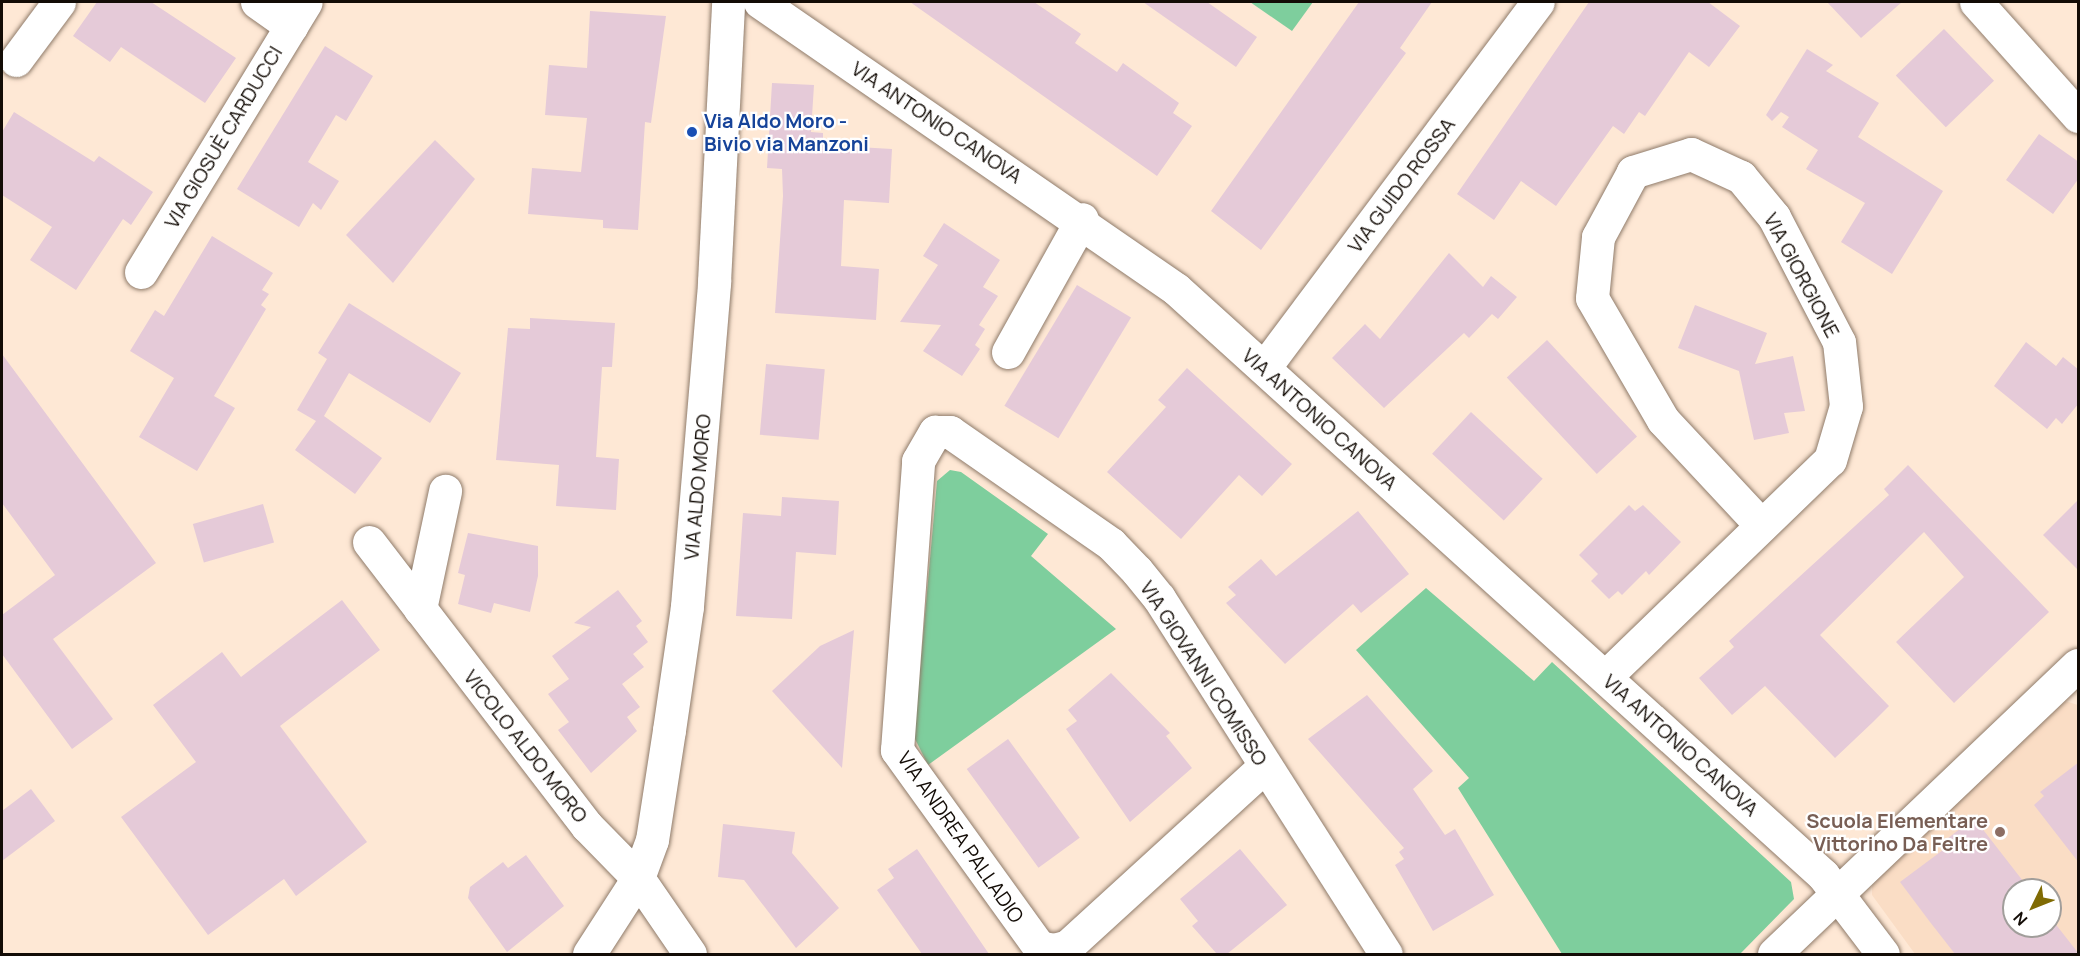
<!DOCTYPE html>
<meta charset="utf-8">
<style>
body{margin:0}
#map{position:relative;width:2080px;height:956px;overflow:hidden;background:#fee8d5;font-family:Manrope,sans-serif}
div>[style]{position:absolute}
.built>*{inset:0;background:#faddc5}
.green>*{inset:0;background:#7ece9d}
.building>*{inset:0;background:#e5cad8;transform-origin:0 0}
.roads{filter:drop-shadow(0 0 2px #8f7b6a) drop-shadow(0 0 2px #8f7b6a)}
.minor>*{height:33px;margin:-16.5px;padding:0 16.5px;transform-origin:16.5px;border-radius:16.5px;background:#fff}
.dots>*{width:16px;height:16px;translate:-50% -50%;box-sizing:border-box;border:3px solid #fff;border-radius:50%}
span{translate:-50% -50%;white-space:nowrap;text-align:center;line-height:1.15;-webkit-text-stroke:4.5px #fff;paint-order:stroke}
.transit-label{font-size:20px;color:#164399;font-weight:700}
.left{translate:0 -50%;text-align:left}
.street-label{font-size:20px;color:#130c06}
.education-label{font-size:20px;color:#785e54;font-weight:700}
.right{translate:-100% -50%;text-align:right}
.frame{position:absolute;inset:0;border:3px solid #130c06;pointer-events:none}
.north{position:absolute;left:2002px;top:878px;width:60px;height:60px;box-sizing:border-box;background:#fff;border:2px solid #a19e9b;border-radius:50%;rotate:227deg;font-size:16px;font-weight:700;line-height:24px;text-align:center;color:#130c06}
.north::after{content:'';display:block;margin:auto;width:21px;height:27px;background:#806b04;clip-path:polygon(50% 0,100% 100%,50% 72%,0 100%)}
</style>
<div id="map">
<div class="built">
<div style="clip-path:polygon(evenodd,2065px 701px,2078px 705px,2078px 954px,1915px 954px,1872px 895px,1872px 878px,2065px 701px,2014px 890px,2050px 890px,2050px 926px,2014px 926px,2014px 890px)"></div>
</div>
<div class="green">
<div style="clip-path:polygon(1250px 2px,1313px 2px,1292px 31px)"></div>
<div style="clip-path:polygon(950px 470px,961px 472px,1048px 534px,1031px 556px,1116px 629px,928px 765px,914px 737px,937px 481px)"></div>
<div style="clip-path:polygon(1426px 588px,1534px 681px,1552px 662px,1791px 882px,1794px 899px,1740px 954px,1562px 954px,1458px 788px,1469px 778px,1356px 650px)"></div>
</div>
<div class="building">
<div style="clip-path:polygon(97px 2px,151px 2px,236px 58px,205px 103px,121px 47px,110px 62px,73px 36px)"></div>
<div style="clip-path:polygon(910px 2px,1034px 2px,1081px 34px,1075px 43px,1117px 72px,1123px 63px,1179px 103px,1173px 113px,1192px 126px,1157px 176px)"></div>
<div style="clip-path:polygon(1143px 2px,1207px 2px,1257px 37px,1236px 67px)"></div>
<div style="clip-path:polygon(1359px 2px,1432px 2px,1400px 48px,1406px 53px,1261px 250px,1211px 211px)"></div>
<div style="clip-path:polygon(1589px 2px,1708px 2px,1740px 26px,1709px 67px,1689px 52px,1645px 116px,1639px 112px,1624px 134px,1613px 126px,1556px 206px,1521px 181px,1494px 220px,1457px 194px)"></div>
<div style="clip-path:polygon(1827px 2px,1902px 2px,1861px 38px)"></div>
<div style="clip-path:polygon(590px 11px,666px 16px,651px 123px,645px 122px,638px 230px,603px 228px,603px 220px,528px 214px,532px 168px,581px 172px,587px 118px,545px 115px,549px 65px,587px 68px)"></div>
<div style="left:1944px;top:29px;width:72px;height:67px;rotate:46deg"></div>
<div style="clip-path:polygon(325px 46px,373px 76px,346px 121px,336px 115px,308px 162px,339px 181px,321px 210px,313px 203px,299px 227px,237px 189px)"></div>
<div style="clip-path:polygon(1807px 49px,1833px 65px,1826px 71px,1879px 103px,1858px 137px,1943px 191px,1892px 274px,1841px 242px,1865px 203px,1806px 169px,1818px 150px,1782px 127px,1789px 117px,1781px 112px,1772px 121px,1766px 115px)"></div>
<div style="clip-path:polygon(772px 83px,814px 85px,811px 132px,823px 133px,823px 145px,892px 149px,889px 203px,844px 200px,841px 266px,879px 269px,876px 320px,775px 313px,783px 196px,782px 169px,767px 168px)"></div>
<div style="clip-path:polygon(14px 112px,94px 162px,99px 156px,153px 192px,131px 225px,123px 219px,76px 290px,30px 260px,52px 227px,2px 195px,2px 132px)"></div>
<div style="clip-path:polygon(2039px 134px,2079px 162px,2079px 178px,2053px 214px,2006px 180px)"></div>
<div style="clip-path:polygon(435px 140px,475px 179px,393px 283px,346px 235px)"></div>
<div style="clip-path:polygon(944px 223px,1000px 260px,983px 287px,998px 296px,979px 325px,985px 329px,975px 345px,980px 349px,962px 376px,923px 351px,941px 325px,900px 322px,938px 265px,923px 256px)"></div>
<div style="clip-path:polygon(212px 236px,273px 273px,262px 290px,269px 294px,261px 305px,266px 309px,214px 396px,235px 408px,197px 471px,139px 437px,174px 378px,130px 351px,155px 310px,164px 316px)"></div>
<div style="clip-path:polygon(1449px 253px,1483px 287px,1491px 276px,1517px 297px,1498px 319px,1492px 314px,1469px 338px,1464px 333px,1384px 408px,1332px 358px,1365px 324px,1380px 339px)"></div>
<div style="left:1077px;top:285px;width:63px;height:141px;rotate:31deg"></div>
<div style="clip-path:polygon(349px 303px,461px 373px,430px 423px,349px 373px,324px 416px,382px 458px,355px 494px,295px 450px,316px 421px,297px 410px,327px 359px,318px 353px)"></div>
<div style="clip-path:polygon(1695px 305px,1767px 333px,1755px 364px,1793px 356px,1805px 411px,1784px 413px,1789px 433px,1754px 440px,1739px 371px,1678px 348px)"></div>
<div style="clip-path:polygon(530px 318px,615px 323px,612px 367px,602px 367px,596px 457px,619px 459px,616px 510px,556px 506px,559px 465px,496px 460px,508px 328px,530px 329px)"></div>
<div style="left:1547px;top:340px;width:132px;height:55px;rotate:47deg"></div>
<div style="clip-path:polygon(2026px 342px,2056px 366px,2063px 357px,2079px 370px,2079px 403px,2062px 424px,2056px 418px,2047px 429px,1994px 386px)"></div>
<div style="clip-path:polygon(2px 354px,156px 563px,53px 639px,113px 719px,72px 749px,2px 654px,2px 615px,55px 575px,2px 503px)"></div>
<div style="left:766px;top:364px;width:59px;height:71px;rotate:5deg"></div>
<div style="clip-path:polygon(1187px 368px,1292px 464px,1262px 496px,1239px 475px,1181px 539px,1107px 472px,1166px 407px,1158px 400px)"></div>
<div style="left:1471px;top:412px;width:98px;height:57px;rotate:43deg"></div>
<div style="clip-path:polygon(1908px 465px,2049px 612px,1954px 703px,1896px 642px,1964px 577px,1924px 532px,1820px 635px,1889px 706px,1873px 722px,1835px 758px,1765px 686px,1732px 715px,1699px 678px,1734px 647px,1729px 641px,1889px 495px,1884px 489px)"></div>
<div style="clip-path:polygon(782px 497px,839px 501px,836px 555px,796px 552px,792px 619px,736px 616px,743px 513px,781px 516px)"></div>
<div style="clip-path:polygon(2079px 499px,2079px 571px,2043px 535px)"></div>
<div style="left:263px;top:504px;width:40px;height:73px;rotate:74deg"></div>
<div style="clip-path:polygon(1629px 505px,1635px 511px,1643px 505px,1681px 542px,1649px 575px,1646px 571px,1622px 595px,1618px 591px,1609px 599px,1591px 581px,1598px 574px,1579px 555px)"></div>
<div style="clip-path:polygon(1358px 511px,1409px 574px,1361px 613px,1353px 604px,1285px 664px,1226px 603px,1236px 595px,1228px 587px,1261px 559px,1276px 576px)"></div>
<div style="clip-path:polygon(468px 533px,538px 546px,538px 576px,530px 612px,494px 603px,491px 613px,458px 604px,465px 575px,458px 573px)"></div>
<div style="clip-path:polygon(618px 590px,642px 621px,636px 626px,648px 642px,633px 654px,644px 667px,622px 684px,640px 707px,627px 717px,637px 731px,591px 773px,558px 730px,569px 722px,548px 694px,569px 679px,552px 656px,591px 627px,574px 623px)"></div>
<div style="clip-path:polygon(342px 600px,380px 650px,280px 726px,367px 842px,296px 896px,284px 879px,208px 935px,121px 817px,196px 762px,153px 705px,222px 652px,241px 677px)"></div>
<div style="clip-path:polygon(854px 630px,842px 768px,772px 691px,820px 646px)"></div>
<div style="clip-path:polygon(1111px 673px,1170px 733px,1166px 736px,1192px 768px,1130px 822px,1066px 729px,1077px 721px,1068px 710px)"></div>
<div style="clip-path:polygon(1367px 695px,1433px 771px,1413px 789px,1445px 835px,1455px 829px,1494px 895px,1433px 931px,1395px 865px,1404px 859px,1399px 852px,1404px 848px,1308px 739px)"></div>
<div style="left:1008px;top:739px;width:122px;height:51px;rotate:54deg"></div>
<div style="clip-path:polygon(2079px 762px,2079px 863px,2034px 805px,2044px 796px,2040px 792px)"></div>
<div style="clip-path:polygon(31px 789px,55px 821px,2px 861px,2px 811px)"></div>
<div style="clip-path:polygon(1974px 818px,2030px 890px,2014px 890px,2014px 926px,2050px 926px,2050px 917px,2079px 954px,1955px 954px,1930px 922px,1900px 882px,1947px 847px,1943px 842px)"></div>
<div style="clip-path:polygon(723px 824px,795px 832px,792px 853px,839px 908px,796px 948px,744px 880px,718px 877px)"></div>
<div style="clip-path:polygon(917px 849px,989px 954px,922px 954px,877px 890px,894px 878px,888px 869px)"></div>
<div style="clip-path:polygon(1240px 849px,1287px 905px,1227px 954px,1217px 954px,1192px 926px,1198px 921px,1180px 899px)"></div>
<div style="clip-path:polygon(526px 855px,564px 906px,507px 952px,468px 898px,470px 887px,503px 862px,508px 868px)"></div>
</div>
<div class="roads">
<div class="minor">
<div style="left:257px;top:2px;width:42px;rotate:35.2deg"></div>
<div style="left:760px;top:2px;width:505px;rotate:34.6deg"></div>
<div style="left:1176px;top:289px;width:873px;rotate:42.17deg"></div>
<div style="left:1823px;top:875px;width:99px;rotate:52.8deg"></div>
<div style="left:1976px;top:2px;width:153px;rotate:48.2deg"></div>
<div style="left:16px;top:60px;width:72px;rotate:-53.4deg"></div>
<div style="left:141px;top:272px;width:316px;rotate:-58.6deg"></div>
<div style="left:1008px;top:352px;width:152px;rotate:-60.9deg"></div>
<div style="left:1264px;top:368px;width:457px;rotate:-53.2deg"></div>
<div style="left:369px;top:542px;width:358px;rotate:52.5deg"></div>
<div style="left:587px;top:826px;width:73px;rotate:45.6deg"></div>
<div style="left:638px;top:878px;width:92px;rotate:55.6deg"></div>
<div style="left:420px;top:609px;width:121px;rotate:-78deg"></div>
<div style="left:1606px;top:676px;width:311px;rotate:-44deg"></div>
<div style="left:1830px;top:460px;width:56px;rotate:-73.5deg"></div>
<div style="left:1846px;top:406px;width:64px;rotate:-96.2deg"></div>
<div style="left:1839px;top:342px;width:141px;rotate:-117.5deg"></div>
<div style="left:1774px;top:217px;width:52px;rotate:-129.5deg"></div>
<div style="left:1741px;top:177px;width:55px;rotate:-155.3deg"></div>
<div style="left:1691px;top:154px;width:61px;rotate:162.8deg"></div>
<div style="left:1633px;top:172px;width:74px;rotate:118.3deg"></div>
<div style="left:1598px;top:237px;width:61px;rotate:95.6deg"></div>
<div style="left:1592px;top:298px;width:141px;rotate:59.8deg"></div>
<div style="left:1663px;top:420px;width:144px;rotate:47deg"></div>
<div style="left:1265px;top:766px;width:267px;rotate:137.6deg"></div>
<div style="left:1068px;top:946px;width:15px;rotate:164deg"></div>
<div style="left:1054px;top:950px;width:15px;rotate:-169deg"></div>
<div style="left:1039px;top:947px;width:243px;rotate:-125.8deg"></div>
<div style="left:897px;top:750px;width:290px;rotate:-85.8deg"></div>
<div style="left:918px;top:461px;width:34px;rotate:-60deg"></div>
<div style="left:935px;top:432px;width:15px"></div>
<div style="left:950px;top:432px;width:196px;rotate:34.8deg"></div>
<div style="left:1111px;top:544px;width:37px;rotate:46deg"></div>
<div style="left:1137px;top:571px;width:35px;rotate:51deg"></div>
<div style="left:1159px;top:598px;width:422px;rotate:57.5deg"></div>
<div style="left:589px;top:954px;width:90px;rotate:-57.2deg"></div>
<div style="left:638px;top:878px;width:40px;rotate:-69.8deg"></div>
<div style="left:652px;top:840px;width:111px;rotate:-81.2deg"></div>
<div style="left:669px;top:730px;width:125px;rotate:-81.7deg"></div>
<div style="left:687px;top:606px;width:325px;rotate:-85.2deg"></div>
<div style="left:714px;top:282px;width:280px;rotate:-87.1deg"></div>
<div style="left:1774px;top:954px;width:419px;rotate:-43.6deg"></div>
</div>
</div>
<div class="dots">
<div style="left:692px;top:132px;background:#1a4fb4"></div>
<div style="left:2000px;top:832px;background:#8d6e63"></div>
</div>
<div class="transit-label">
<span class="left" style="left:704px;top:132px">Via Aldo Moro -<br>Bivio via Manzoni</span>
</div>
<div class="street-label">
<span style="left:937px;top:122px;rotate:34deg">VIA ANTONIO CANOVA</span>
<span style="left:223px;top:137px;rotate:-59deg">VIA GIOSUÈ CARDUCCI</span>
<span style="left:1401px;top:185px;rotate:-53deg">VIA GUIDO ROSSA</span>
<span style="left:1802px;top:275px;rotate:62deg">VIA GIORGIONE</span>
<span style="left:1320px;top:419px;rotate:42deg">VIA ANTONIO CANOVA</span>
<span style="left:697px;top:487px;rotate:-85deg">VIA ALDO MORO</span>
<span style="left:1204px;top:673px;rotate:57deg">VIA GIOVANNI COMISSO</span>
<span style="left:1681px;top:745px;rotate:42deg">VIA ANTONIO CANOVA</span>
<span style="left:526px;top:746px;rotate:52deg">VICOLO ALDO MORO</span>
<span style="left:961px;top:837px;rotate:55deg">VIA ANDREA PALLADIO</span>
</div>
<div class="education-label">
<span class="right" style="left:1988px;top:832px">Scuola Elementare<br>Vittorino Da Feltre</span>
</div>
<div class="frame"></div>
<div class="north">N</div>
</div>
